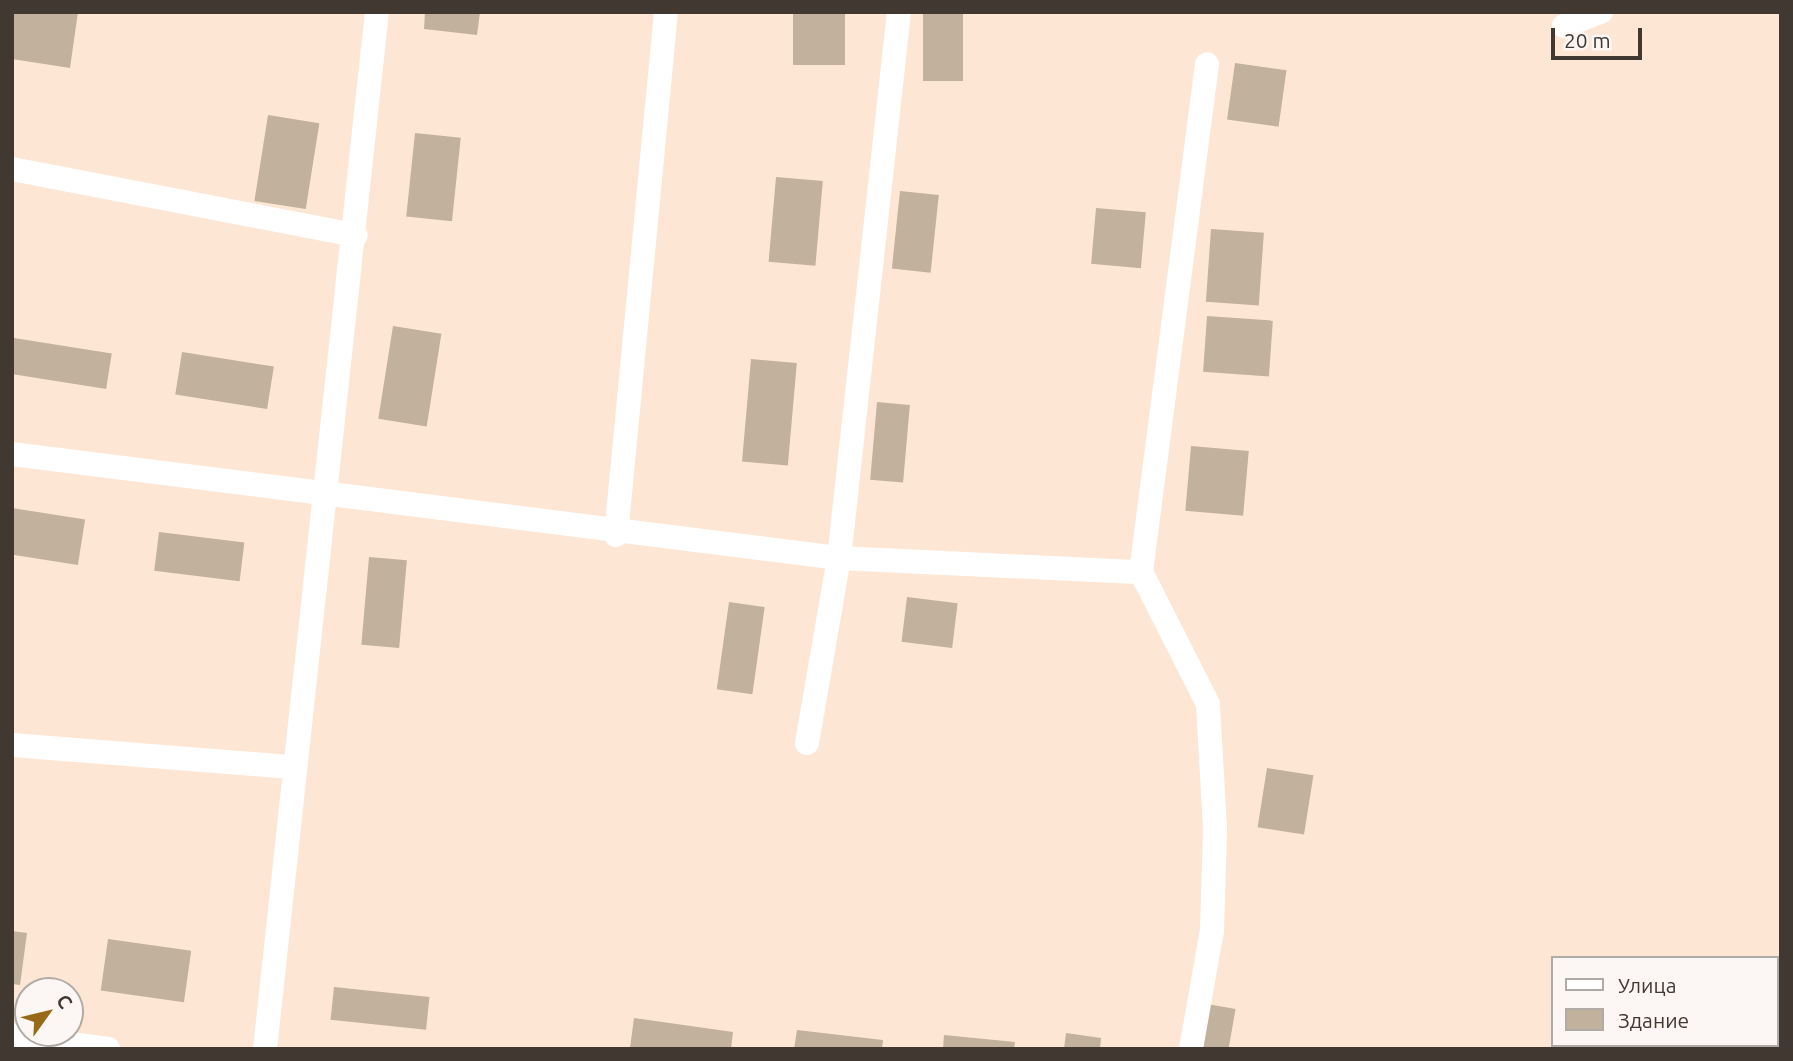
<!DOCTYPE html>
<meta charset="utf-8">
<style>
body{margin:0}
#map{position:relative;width:1793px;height:1061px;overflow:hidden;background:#fee6d4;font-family:Ubuntu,sans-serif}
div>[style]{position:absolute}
.building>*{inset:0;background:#c2b19c;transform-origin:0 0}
.minor>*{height:24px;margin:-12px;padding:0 12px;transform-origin:12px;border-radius:12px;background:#fff}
span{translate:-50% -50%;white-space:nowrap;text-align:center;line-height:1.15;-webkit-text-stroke:5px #fcf7f4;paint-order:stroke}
.frame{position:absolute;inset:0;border:14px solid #413831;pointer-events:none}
.legend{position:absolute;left:1551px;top:956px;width:228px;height:91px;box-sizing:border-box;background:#fcf7f4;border:2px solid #b1aba6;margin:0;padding:9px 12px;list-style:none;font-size:21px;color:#413831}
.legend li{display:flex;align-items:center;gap:14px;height:35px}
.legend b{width:35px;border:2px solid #b1aba6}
.north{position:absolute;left:14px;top:977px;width:70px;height:70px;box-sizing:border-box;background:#fcf7f4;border:2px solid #b1aba6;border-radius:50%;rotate:56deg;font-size:19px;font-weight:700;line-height:28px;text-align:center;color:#413831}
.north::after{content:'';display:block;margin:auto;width:24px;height:32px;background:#976918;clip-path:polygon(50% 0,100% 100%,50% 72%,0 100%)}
.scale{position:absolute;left:1551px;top:28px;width:91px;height:32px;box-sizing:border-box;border:4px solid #413831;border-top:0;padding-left:9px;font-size:21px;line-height:24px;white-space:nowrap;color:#413831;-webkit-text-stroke:5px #fcf7f4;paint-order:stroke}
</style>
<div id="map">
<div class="building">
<div style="clip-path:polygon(12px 12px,78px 12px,70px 68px,12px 59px)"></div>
<div style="clip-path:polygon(425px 12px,480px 12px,477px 35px,424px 29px)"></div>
<div style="left:793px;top:12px;width:52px;height:53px"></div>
<div style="left:923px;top:12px;width:40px;height:69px"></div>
<div style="left:1235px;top:63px;width:52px;height:57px;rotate:8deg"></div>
<div style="left:268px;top:115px;width:52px;height:87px;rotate:9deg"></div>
<div style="left:415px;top:133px;width:46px;height:84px;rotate:6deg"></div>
<div style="left:776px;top:177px;width:47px;height:85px;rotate:5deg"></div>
<div style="left:900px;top:191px;width:39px;height:78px;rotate:6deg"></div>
<div style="left:1096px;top:208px;width:50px;height:56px;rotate:5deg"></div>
<div style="left:1211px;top:229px;width:53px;height:73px;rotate:4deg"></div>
<div style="left:1207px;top:316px;width:66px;height:56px;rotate:4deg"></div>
<div style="left:393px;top:326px;width:49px;height:94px;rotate:9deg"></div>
<div style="left:14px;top:338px;width:99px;height:36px;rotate:9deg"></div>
<div style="left:182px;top:352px;width:93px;height:43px;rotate:9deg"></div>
<div style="left:751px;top:359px;width:46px;height:103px;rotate:5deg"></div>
<div style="left:877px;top:402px;width:33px;height:78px;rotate:5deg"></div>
<div style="left:1191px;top:446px;width:58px;height:65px;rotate:5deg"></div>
<div style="left:12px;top:508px;width:74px;height:46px;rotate:9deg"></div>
<div style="left:159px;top:532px;width:86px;height:39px;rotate:7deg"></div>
<div style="left:369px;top:557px;width:38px;height:88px;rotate:5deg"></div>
<div style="left:907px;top:597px;width:51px;height:45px;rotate:7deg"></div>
<div style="left:729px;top:602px;width:36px;height:88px;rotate:8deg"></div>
<div style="left:1267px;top:768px;width:47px;height:60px;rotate:9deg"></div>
<div style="clip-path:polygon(12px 931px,27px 933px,20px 985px,12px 984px)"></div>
<div style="left:108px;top:939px;width:84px;height:52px;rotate:8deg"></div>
<div style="left:334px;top:987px;width:96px;height:33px;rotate:6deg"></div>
<div style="left:1207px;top:1004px;width:29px;height:43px;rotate:10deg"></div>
<div style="clip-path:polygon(634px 1018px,733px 1032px,731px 1049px,630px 1048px)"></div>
<div style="clip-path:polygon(797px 1030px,883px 1040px,882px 1049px,794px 1049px)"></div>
<div style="clip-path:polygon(1066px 1033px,1101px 1038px,1100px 1049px,1064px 1049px)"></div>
<div style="clip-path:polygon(944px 1035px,1015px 1042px,1014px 1049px,943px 1049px)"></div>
</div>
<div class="minor">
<div style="left:1564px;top:26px;width:40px;rotate:-21deg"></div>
<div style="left:12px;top:169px;width:350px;rotate:10.9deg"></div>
<div style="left:12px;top:454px;width:834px;rotate:7.17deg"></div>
<div style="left:839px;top:558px;width:302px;rotate:2.7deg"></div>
<div style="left:616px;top:535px;width:525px;rotate:-84.54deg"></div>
<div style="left:807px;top:743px;width:188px;rotate:-80.2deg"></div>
<div style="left:839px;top:558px;width:549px;rotate:-83.73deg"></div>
<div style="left:12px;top:745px;width:283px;rotate:4.5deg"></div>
<div style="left:1777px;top:1019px;width:4px;rotate:-27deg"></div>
<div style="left:12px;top:1036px;width:97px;rotate:7.7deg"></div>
<div style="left:265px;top:1049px;width:1043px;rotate:-83.84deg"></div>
<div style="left:1191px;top:1049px;width:121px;rotate:-80deg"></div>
<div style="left:1212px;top:930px;width:103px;rotate:-88.3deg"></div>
<div style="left:1215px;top:827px;width:123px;rotate:-93.3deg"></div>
<div style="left:1208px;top:704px;width:148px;rotate:-116.9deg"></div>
<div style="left:1141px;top:572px;width:512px;rotate:-82.6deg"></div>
<div style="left:1740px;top:1049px;width:6px;rotate:-45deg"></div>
</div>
<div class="frame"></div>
<ul class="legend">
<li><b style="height:9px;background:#fff"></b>Улица</li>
<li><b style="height:19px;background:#c2b19c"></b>Здание</li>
</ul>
<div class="north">С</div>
<div class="scale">20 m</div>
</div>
